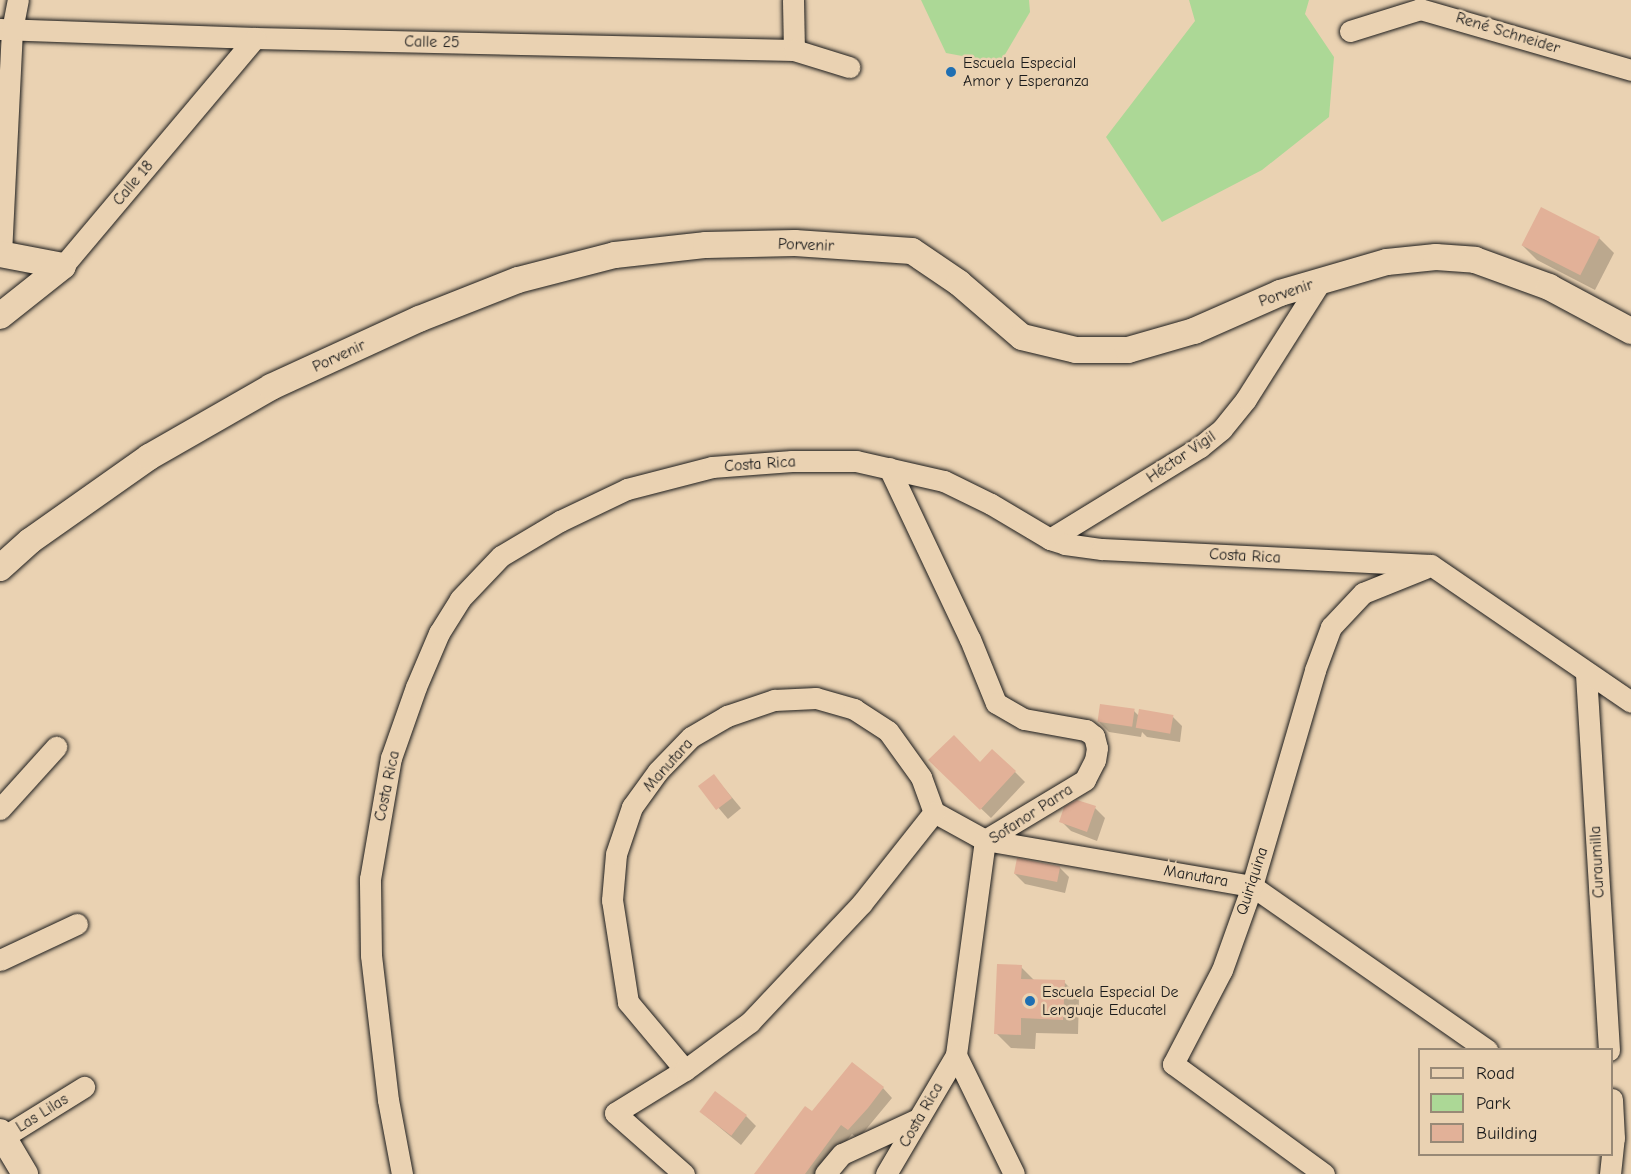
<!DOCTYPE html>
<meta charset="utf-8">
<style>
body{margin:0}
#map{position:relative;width:1631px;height:1174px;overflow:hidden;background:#ead2b2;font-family:"Comic Neue",sans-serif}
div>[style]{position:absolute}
.green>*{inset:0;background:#acd896}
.shadow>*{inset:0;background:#0003;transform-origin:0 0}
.building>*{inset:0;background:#e2b198;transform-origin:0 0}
.roads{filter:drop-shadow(0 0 2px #1c1c1c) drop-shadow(0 0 2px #1c1c1c)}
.minor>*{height:21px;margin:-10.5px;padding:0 10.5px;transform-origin:10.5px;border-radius:10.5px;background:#ead2b2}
.tertiary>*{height:26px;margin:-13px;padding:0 13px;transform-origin:13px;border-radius:13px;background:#ead2b2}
.dots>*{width:16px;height:16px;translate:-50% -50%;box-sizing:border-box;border:3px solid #ead2b2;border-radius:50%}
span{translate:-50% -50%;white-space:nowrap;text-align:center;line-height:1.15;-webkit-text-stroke:5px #ead2b2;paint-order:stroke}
.street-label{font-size:16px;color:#1c1c1c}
.poi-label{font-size:16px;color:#1c1c1c}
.left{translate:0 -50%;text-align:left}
.legend{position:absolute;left:1418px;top:1048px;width:195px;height:108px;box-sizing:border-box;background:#ead2b2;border:2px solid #988976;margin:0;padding:8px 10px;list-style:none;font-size:18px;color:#1c1c1c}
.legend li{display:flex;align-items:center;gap:12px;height:30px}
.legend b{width:30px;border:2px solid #988976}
</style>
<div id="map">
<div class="green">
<div style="clip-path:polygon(921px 0,1029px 0,1030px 12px,1000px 63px,946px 53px)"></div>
<div style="clip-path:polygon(1189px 0,1309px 0,1305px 14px,1334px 57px,1329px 117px,1262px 170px,1162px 222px,1106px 137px,1195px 21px)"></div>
</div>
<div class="shadow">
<div style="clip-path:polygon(1599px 238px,1614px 253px,1595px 290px,1537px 260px,1522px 245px)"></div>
<div style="clip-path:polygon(1134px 711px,1139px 716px,1172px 716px,1182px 726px,1180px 742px,1147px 737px,1142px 732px,1141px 737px,1109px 732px,1099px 722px)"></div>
<div style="clip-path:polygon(930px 760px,980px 764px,1015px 772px,1025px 782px,991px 818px)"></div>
<div style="left:714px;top:776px;width:42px;height:17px;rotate:50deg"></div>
<div style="clip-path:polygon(1095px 808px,1105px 818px,1097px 841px,1071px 831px,1061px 821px)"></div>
<div style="clip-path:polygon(1059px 867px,1069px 877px,1065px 893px,1025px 884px,1015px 874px)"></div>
<div style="clip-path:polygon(1021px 967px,1035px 981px,1064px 982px,1079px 997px,1078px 1034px,1036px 1033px,1035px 1049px,1011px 1048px,996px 1033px)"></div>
<div style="clip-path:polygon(883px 1088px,892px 1098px,858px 1139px,852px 1134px,821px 1174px,755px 1174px)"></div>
<div style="clip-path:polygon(701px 1112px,746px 1116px,756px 1126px,741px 1145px)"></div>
</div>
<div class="building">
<div style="left:1541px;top:207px;width:66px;height:43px;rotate:27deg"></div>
<div style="left:1100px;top:704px;width:35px;height:18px;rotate:8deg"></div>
<div style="left:1139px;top:709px;width:35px;height:19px;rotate:10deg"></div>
<div style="clip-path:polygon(954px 735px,980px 762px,992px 749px,1016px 771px,980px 810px,928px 760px)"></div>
<div style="left:714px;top:774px;width:30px;height:20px;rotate:53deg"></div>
<div style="clip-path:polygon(1077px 800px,1096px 806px,1087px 832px,1059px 822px,1064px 807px)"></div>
<div style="left:1017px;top:858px;width:44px;height:16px;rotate:11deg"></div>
<div style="clip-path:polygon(997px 964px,1022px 965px,1021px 979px,1065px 980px,1063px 1020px,1021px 1018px,1021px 1035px,994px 1034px)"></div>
<div style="clip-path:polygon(852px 1062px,884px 1087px,868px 1108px,848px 1130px,841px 1125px,805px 1174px,754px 1174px,805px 1106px,812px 1111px)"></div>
<div style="left:715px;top:1091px;width:40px;height:26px;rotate:37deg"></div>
</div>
<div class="roads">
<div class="minor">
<div style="left:793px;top:0;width:50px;rotate:88.9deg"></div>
<div style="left:0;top:29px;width:255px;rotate:2deg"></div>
<div style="left:255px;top:38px;width:539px;rotate:1.28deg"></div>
<div style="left:794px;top:50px;width:58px;rotate:17.2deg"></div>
<div style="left:1350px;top:31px;width:73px;rotate:-17.4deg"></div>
<div style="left:1420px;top:9px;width:220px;rotate:16.1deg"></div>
<div style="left:1px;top:254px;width:224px;rotate:-87.2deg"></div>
<div style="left:12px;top:30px;width:31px;rotate:-79deg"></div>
<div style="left:63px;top:266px;width:298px;rotate:-49.9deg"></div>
<div style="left:889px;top:468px;width:189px;rotate:64.7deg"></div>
<div style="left:970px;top:639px;width:69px;rotate:67.9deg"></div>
<div style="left:996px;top:703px;width:32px;rotate:30deg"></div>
<div style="left:1024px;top:719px;width:63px;rotate:10.1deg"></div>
<div style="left:1086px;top:730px;width:10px;rotate:37deg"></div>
<div style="left:1094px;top:736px;width:12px;rotate:76deg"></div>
<div style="left:1097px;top:748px;width:12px;rotate:99deg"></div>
<div style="left:1095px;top:760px;width:22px;rotate:117deg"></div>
<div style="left:1085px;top:780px;width:117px;rotate:149deg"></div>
<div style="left:1050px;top:539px;width:176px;rotate:-31.5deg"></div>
<div style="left:1200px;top:447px;width:28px;rotate:-39deg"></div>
<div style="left:1222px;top:429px;width:38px;rotate:-51deg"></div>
<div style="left:1246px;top:399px;width:140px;rotate:-57.6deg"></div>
<div style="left:1586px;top:674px;width:377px;rotate:86.5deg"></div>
<div style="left:0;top:809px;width:84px;rotate:-47.9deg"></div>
<div style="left:985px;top:840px;width:217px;rotate:97.7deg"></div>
<div style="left:956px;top:1055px;width:132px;rotate:64deg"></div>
<div style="left:0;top:960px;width:85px;rotate:-25.1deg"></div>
<div style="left:685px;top:1070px;width:89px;rotate:-130deg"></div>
<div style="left:628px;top:1002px;width:103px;rotate:-98.9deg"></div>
<div style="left:612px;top:900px;width:46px;rotate:-85deg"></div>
<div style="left:616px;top:854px;width:50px;rotate:-71.2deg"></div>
<div style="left:632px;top:807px;width:44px;rotate:-54.2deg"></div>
<div style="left:658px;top:771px;width:47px;rotate:-45.9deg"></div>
<div style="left:691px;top:737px;width:42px;rotate:-30.3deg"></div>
<div style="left:727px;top:716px;width:50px;rotate:-18.8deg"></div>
<div style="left:774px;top:700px;width:42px;rotate:-2.7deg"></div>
<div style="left:816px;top:698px;width:40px;rotate:16deg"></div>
<div style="left:854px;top:709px;width:40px;rotate:32.9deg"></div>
<div style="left:888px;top:731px;width:57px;rotate:54.3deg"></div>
<div style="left:921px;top:777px;width:37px;rotate:70deg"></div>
<div style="left:934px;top:812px;width:58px;rotate:28.8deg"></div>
<div style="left:985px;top:840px;width:271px;rotate:9.8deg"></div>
<div style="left:1252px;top:886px;width:287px;rotate:34.9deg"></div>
<div style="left:0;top:1139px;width:99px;rotate:-31.8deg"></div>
<div style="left:402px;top:1174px;width:75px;rotate:-100.7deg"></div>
<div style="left:388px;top:1100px;width:146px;rotate:-96.7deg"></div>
<div style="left:371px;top:955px;width:76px;rotate:-90.8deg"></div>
<div style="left:370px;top:879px;width:123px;rotate:-80.2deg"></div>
<div style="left:391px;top:758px;width:75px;rotate:-70.6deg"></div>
<div style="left:416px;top:687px;width:59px;rotate:-66.9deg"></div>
<div style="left:439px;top:633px;width:40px;rotate:-58deg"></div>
<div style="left:460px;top:599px;width:59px;rotate:-46.4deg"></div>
<div style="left:501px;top:556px;width:69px;rotate:-30.7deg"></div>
<div style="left:560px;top:521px;width:74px;rotate:-25.5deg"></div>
<div style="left:627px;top:489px;width:88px;rotate:-14.5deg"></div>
<div style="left:712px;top:467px;width:80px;rotate:-4.3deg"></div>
<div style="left:792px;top:461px;width:64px"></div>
<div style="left:856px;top:461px;width:90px;rotate:12.8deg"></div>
<div style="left:944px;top:481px;width:52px;rotate:26.1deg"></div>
<div style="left:991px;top:504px;width:69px;rotate:30.7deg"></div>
<div style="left:1050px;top:539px;width:16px;rotate:18deg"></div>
<div style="left:1065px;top:544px;width:37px;rotate:8deg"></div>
<div style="left:1102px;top:549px;width:329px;rotate:2.8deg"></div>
<div style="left:1431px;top:565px;width:242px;rotate:34.4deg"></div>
<div style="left:684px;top:1174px;width:92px;rotate:-138.5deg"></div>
<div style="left:615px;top:1113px;width:82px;rotate:-31.6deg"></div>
<div style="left:685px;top:1070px;width:81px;rotate:-36.4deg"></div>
<div style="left:750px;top:1022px;width:163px;rotate:-46.7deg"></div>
<div style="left:862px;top:903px;width:116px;rotate:-51.6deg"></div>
<div style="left:825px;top:1174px;width:26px;rotate:-50deg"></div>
<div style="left:842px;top:1154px;width:84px;rotate:-24.7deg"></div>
<div style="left:886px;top:1174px;width:138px;rotate:-59.5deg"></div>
<div style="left:1324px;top:1174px;width:187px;rotate:-143.9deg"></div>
<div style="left:1173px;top:1064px;width:106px;rotate:-62.5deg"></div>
<div style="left:1222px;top:970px;width:89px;rotate:-70.3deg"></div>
<div style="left:1252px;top:886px;width:225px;rotate:-73.7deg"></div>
<div style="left:1315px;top:670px;width:46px;rotate:-69.6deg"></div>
<div style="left:1331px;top:627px;width:47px;rotate:-46.7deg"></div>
<div style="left:1363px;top:593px;width:67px;rotate:-22deg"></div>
<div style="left:1610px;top:1174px;width:36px;rotate:-84deg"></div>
<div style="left:1614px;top:1138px;width:39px;rotate:-93deg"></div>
</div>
<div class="tertiary">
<div style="left:0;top:254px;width:64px;rotate:10.8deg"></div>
<div style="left:0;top:316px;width:80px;rotate:-38.4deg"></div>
<div style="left:0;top:568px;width:40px;rotate:-42deg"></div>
<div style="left:30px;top:541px;width:146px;rotate:-35.2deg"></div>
<div style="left:149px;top:457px;width:141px;rotate:-29.8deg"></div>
<div style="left:271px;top:387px;width:163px;rotate:-24.7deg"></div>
<div style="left:419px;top:319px;width:106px;rotate:-21.5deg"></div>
<div style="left:518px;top:280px;width:100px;rotate:-14.5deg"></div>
<div style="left:615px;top:255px;width:92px;rotate:-6.3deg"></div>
<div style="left:706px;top:245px;width:89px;rotate:-1.3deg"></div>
<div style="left:795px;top:243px;width:117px;rotate:3.9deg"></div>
<div style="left:912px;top:251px;width:57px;rotate:34.2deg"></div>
<div style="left:959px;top:283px;width:83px;rotate:40.6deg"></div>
<div style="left:1022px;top:337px;width:56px;rotate:13.5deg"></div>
<div style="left:1076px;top:350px;width:52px"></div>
<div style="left:1128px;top:350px;width:69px;rotate:-16.1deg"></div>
<div style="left:1194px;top:331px;width:94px;rotate:-23.8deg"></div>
<div style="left:1280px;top:293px;width:111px;rotate:-16.2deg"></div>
<div style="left:1387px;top:262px;width:49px;rotate:-5.8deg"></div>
<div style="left:1436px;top:257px;width:39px;rotate:4deg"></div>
<div style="left:1475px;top:260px;width:79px;rotate:20deg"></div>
<div style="left:1549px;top:287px;width:93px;rotate:28.2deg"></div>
<div style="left:0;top:1132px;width:49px;rotate:59.2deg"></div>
</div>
</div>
<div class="dots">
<div style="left:951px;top:72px;background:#1f6fb2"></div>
<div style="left:1030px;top:1001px;background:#1f6fb2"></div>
</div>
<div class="street-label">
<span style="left:1508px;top:33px;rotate:17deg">René Schneider</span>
<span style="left:432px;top:42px;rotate:1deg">Calle 25</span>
<span style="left:133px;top:183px;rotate:-50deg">Calle 18</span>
<span style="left:806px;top:245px;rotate:2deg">Porvenir</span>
<span style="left:1286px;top:293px;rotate:-19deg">Porvenir</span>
<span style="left:339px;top:356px;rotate:-25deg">Porvenir</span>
<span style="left:1181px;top:457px;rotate:-34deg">Héctor Vigil</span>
<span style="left:760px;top:464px;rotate:-4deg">Costa Rica</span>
<span style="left:1245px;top:556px;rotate:3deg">Costa Rica</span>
<span style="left:668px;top:765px;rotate:-48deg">Manutara</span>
<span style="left:387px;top:786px;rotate:-78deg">Costa Rica</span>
<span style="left:1031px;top:814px;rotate:-33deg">Sofanor Parra</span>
<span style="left:1597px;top:862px;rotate:-93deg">Curaumilla</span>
<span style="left:1196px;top:876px;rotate:10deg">Manutara</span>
<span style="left:1252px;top:881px;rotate:-72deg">Quiriquina</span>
<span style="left:42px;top:1113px;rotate:-32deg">Las Lilas</span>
<span style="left:921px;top:1115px;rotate:-60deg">Costa Rica</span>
</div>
<div class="poi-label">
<span class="left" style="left:963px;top:72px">Escuela Especial<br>Amor y Esperanza</span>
<span class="left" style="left:1042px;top:1001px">Escuela Especial De<br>Lenguaje Educatel</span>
</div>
<ul class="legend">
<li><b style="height:8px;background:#ead2b2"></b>Road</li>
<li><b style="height:16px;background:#acd896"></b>Park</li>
<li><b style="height:16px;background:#e2b198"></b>Building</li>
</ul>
</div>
